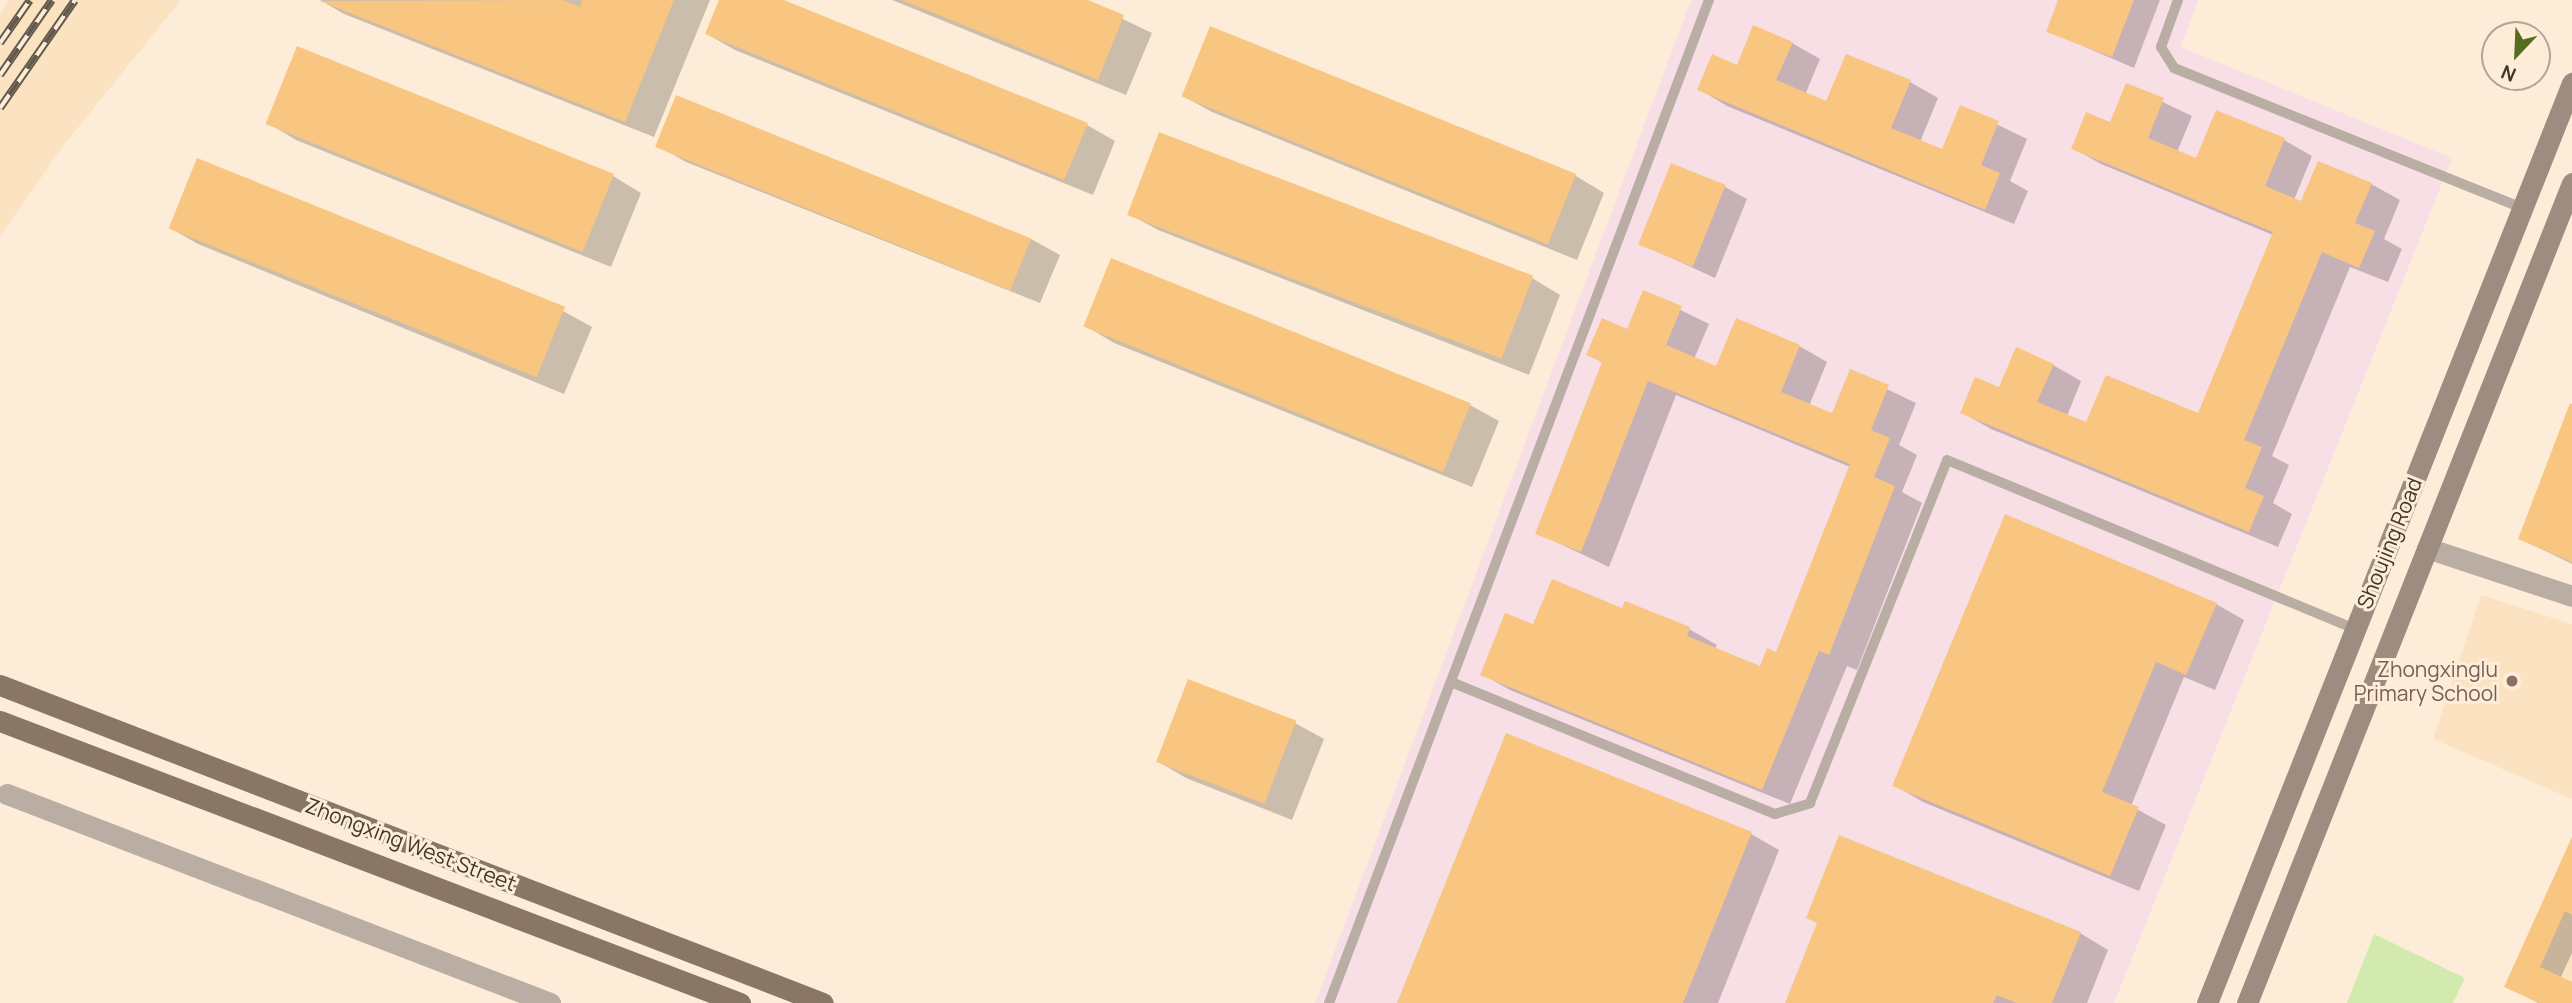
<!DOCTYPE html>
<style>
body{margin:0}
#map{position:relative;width:2572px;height:1003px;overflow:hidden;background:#fdedd8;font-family:Manrope,sans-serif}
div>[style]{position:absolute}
.commercial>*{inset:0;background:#f8dee5}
.built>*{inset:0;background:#fbe2c1}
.green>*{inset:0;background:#d3eaaf}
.shadow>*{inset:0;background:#0003}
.building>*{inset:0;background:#f9c681;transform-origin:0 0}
.lane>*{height:10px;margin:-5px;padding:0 5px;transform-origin:5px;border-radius:5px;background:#b9ada4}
.street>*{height:21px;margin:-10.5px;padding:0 10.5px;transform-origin:10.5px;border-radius:10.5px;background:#b9ada4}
.secondary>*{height:21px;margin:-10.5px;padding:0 10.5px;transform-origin:10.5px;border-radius:10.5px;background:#9d8d80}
.primary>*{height:21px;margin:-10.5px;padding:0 10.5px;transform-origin:10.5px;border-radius:10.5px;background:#8a7666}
.rail>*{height:8px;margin-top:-4px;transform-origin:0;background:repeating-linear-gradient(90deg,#fdedd8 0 16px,#635a4d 0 32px);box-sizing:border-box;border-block:2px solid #635a4d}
.dots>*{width:19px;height:19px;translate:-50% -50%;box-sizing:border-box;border:4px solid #fdedd8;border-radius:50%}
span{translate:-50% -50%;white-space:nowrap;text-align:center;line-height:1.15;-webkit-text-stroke:6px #fdedd8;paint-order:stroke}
.street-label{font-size:21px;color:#3f382d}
.education-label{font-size:21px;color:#785e54}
.right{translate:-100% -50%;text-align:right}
.north{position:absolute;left:2481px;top:21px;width:70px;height:70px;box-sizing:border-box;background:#fdedd8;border:2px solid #b1a594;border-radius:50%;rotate:203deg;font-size:19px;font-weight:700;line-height:28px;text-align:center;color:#3f382d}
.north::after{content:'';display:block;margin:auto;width:24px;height:32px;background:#556d1f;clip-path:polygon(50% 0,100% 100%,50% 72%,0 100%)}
</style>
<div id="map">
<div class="commercial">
<div style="clip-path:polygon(1691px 0,2198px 0,2181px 47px,2452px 158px,2114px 1003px,1315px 1003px)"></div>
</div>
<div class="built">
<div style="clip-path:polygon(9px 0,181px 0,64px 145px,0 236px,0 14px)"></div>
<div style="clip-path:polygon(2481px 595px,2572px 624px,2572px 799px,2433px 739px)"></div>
<div style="clip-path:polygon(2572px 837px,2572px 1003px,2504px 987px)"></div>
</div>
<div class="green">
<div style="clip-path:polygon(2374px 934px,2465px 978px,2453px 1003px,2347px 1003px)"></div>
</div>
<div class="shadow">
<div style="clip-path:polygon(320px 0,710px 0,654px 137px,344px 14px)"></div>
<div style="clip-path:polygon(721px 0,779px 0,1087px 125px,1115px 141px,1093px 195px,735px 50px,707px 34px)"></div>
<div style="clip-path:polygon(892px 0,1083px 0,1152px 33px,1126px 95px)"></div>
<div style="clip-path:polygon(2060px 0,2160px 0,2134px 68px,2048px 31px)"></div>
<div style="clip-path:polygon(1211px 28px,1576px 176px,1604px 193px,1577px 260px,1212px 112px,1183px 96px)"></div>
<div style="clip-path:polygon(1792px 43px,1820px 59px,1805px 95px,1827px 104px,1910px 82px,1938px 98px,1920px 142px,1943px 151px,1961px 107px,2027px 139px,2010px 181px,2028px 191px,2014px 224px,1727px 106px,1699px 89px)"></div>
<div style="clip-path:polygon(2127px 85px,2192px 116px,2177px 152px,2197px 160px,2284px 140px,2312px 156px,2294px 200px,2302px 203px,2371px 184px,2400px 200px,2384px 239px,2402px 249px,2388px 282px,2350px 267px,2272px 456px,2289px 465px,2273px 503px,2292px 514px,2278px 547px,1991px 429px,1963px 413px,2053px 365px,2081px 381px,2067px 416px,2087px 425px,2199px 415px,2273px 235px,2101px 164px,2073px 148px,2111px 124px)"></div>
<div style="clip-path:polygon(268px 123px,613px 176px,641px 193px,611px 267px,296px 140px)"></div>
<div style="clip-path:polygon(658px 146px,1031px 239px,1060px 255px,1040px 303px,686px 162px)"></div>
<div style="clip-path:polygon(198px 160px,563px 311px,592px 327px,564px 394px,198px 244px,170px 228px)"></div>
<div style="clip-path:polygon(1725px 187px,1747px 199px,1715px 278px,1641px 244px)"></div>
<div style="clip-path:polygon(1129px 214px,1532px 278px,1560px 295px,1529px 375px,1158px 230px)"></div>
<div style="clip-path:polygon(1112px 260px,1470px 405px,1499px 421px,1472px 487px,1114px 343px,1086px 326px)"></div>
<div style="clip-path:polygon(1644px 292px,1709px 324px,1694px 359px,1717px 368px,1737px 320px,1801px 347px,1779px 401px,1801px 347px,1827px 362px,1809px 406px,1833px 416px,1851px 372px,1916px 403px,1899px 445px,1917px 455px,1902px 492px,1922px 503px,1857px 670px,1847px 666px,1790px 804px,1510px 690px,1482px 674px,1534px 626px,1623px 610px,1689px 629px,1717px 645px,1715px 649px,1761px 668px,1777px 654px,1850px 467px,1676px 395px,1609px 567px,1537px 533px,1603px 363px,1589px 354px,1628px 332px)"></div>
<div style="clip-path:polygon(2572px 404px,2572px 564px,2520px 539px)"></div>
<div style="clip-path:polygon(2216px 604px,2244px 620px,2215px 690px,2184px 677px,2131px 806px,2166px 825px,2139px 891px,1923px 802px,1894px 785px)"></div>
<div style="clip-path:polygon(1189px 681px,1295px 723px,1324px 739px,1292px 820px,1186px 778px,1157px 761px)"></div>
<div style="clip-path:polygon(1751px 834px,1779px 850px,1718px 1003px,1399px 1003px)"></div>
<div style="clip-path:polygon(2572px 845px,2572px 953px,2560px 979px,2572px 984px,2572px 1003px,2538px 1003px,2507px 986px)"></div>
<div style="clip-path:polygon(2080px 933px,2108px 950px,2087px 1003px,1787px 1003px)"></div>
</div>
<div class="building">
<div style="clip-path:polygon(563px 0,580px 7px,582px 0,674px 0,625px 122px,320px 1px)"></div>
<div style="clip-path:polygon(719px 0,784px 0,1088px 123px,1064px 180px,705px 34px)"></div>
<div style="clip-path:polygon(902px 0,1088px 0,1124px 15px,1098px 80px)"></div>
<div style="clip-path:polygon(2058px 0,2134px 0,2112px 57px,2046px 32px)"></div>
<div style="clip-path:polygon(1753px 25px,1793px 42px,1776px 80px,1826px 101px,1846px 54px,1911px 80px,1891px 128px,1942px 149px,1960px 105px,1999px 121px,1981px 165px,2000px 173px,1985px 210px,1697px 90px,1712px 54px,1737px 65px)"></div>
<div style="left:1210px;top:26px;width:395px;height:76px;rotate:22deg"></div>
<div style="left:297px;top:46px;width:342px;height:84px;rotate:22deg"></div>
<div style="clip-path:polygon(2126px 83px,2164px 98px,2148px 138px,2196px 158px,2216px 110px,2285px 138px,2265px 186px,2301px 201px,2318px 161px,2372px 183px,2355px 223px,2375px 231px,2359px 268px,2322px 252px,2244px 440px,2262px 447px,2245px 488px,2264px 496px,2249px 532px,1960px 413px,1975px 377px,1999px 387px,2016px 347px,2054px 364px,2037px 402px,2086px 422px,2106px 375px,2198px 413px,2273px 232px,2071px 149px,2086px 112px,2110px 122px)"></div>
<div style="left:676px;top:95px;width:383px;height:56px;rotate:22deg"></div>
<div style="left:1159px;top:132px;width:401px;height:89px;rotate:21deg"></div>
<div style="left:197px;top:158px;width:397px;height:76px;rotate:22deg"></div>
<div style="left:1671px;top:163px;width:59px;height:88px;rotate:22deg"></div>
<div style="left:1111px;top:258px;width:388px;height:74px;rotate:22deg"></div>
<div style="clip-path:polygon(1643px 290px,1682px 306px,1666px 345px,1716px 366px,1736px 318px,1800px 345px,1781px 392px,1832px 413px,1850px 369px,1889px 385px,1871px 430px,1890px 438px,1874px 477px,1895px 486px,1829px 655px,1819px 651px,1762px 790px,1480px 675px,1505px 613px,1533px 624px,1552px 579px,1622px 608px,1625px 601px,1690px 627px,1687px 636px,1760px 666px,1767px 648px,1776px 652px,1850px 464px,1648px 381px,1581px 552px,1535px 534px,1602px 362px,1586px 355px,1602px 318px,1627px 329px)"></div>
<div style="clip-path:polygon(2570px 403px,2572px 404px,2572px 562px,2518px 539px)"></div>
<div style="clip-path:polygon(2005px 514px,2217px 603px,2186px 675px,2156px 662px,2102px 792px,2139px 807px,2110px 876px,1892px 786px)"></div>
<div style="left:1188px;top:679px;width:116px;height:89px;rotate:21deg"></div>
<div style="clip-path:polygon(1506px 733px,1752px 832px,1683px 1003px,1397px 1003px)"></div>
<div style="clip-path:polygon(1839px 835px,2081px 932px,2052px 1003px,2017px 1003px,1997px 995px,1993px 1003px,1785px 1003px,1817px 923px,1806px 918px)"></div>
<div style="clip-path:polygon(2572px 837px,2572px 915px,2565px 911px,2540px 967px,2572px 982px,2572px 1003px,2539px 1003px,2504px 987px)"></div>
</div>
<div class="lane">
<div style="left:2178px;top:0;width:50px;rotate:109.9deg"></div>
<div style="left:2161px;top:47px;width:25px;rotate:58deg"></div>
<div style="left:2174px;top:68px;width:376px;rotate:21.9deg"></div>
<div style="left:1451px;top:682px;width:350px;rotate:22.2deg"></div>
<div style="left:1775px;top:814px;width:37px;rotate:-17deg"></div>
<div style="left:1810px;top:803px;width:369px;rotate:-68.2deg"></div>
<div style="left:1947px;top:460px;width:442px;rotate:22.5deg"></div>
<div style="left:1329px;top:1003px;width:1073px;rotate:-69.25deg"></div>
</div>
<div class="street">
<div style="left:2427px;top:548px;width:153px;rotate:18.3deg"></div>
<div style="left:7px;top:794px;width:582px;rotate:21.05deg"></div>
</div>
<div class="secondary">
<div style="left:2207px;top:1003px;width:990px;rotate:-68.36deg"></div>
<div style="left:2247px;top:1003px;width:882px;rotate:-68.38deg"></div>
</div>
<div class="primary">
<div style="left:0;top:685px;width:882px;rotate:21.13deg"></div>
<div style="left:0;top:721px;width:792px;rotate:20.86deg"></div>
</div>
<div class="rail">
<div style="left:0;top:43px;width:52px;rotate:-55.1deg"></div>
<div style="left:0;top:75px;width:91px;rotate:-55.3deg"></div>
<div style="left:0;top:108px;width:131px;rotate:-55.2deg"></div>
</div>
<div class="dots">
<div style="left:2512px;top:681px;background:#8d6e63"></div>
</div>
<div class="street-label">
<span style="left:2389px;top:543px;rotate:-68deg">Shoujing Road</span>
<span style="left:411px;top:844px;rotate:21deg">Zhongxing West Street</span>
</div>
<div class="education-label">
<span class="right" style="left:2498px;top:681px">Zhongxinglu<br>Primary School</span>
</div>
<div class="north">N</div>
</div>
